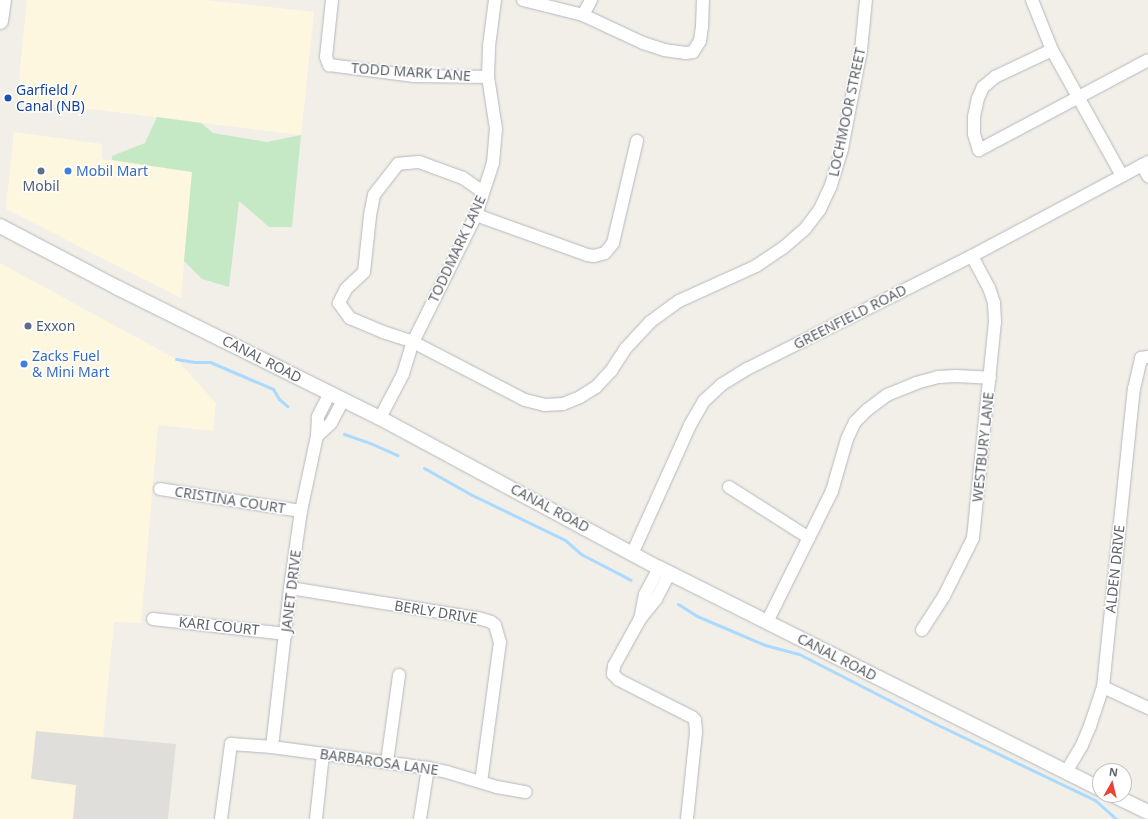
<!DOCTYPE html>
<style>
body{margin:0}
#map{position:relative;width:1148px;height:819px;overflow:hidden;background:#f1efe8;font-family:"Noto Sans",sans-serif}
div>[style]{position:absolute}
.commercial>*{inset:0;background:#fef7e0}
.industrial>*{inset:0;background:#e0deda}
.green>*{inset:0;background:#c5e8c5}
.stream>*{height:3px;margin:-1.5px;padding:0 1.5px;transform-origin:1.5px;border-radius:1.5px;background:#aadaff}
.roads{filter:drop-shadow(0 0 1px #b5b8bc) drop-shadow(0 0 1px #b5b8bc)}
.minor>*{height:12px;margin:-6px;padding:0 6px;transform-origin:6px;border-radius:6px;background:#fff}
.tertiary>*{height:14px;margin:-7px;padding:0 7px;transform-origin:7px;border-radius:7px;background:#fff}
.secondary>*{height:16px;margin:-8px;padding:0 8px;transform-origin:8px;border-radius:8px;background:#fff}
.dots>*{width:11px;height:11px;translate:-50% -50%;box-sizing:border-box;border:2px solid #fff;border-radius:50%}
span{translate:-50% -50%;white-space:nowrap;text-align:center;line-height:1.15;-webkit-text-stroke:3px #fff;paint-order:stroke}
.street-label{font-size:14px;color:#5f6368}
.transit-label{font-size:14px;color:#164399}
.left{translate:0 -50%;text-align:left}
.shop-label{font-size:14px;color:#366cbe}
.service-label{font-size:14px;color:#4e5e75}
.north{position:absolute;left:1092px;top:763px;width:40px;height:40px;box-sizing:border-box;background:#fff;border:1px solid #bfc1c3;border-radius:50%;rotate:8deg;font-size:11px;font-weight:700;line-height:16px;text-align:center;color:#5f6368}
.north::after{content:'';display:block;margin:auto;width:14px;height:18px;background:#ea4335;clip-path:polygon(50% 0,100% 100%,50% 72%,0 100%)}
</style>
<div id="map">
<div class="commercial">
<div style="clip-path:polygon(27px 0,206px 0,314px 12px,301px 135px,17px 100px)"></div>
<div style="clip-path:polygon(14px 132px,102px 144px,102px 159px,192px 172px,181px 298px,6px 209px)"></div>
<div style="clip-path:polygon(0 263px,176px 359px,216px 403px,213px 431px,158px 425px,141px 623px,114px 622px,103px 737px,36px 732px,76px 785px,73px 819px,0 819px)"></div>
</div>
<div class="industrial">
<div style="clip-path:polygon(36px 731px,176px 744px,168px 819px,73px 819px,76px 785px,31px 779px)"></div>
</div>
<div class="green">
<div style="clip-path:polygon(157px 117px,201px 123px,213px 133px,267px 142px,301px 135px,292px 227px,269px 227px,239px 201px,229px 287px,202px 279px,184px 261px,192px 172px,112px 160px,112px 156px,145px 143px)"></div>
</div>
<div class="stream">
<div style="left:176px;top:359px;width:19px;rotate:9deg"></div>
<div style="left:195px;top:362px;width:15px"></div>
<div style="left:210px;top:362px;width:69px;rotate:23.2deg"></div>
<div style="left:273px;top:389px;width:12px;rotate:59deg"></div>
<div style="left:279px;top:399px;width:11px;rotate:41deg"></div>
<div style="left:344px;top:434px;width:28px;rotate:19deg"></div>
<div style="left:370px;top:443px;width:30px;rotate:24deg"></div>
<div style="left:424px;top:468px;width:55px;rotate:29.4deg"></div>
<div style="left:472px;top:495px;width:103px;rotate:25.8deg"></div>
<div style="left:565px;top:540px;width:21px;rotate:41deg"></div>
<div style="left:581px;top:554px;width:56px;rotate:27.5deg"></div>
<div style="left:678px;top:604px;width:22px;rotate:32deg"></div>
<div style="left:697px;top:616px;width:74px;rotate:23.1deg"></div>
<div style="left:765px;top:645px;width:35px;rotate:15deg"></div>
<div style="left:799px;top:654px;width:152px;rotate:27.1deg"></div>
<div style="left:934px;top:723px;width:178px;rotate:25.6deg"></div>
<div style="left:1095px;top:800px;width:28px;rotate:42deg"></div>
</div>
<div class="roads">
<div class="minor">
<div style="left:332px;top:0;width:57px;rotate:96deg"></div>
<div style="left:326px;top:57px;width:9px;rotate:69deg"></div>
<div style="left:329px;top:65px;width:86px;rotate:7.4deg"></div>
<div style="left:414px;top:76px;width:74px;rotate:0.8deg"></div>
<div style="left:523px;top:0;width:62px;rotate:14deg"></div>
<div style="left:583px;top:15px;width:66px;rotate:25deg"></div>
<div style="left:643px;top:43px;width:22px;rotate:18deg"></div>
<div style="left:664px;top:50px;width:22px;rotate:8deg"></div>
<div style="left:686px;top:53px;width:7px;rotate:-8deg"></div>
<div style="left:693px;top:52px;width:13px;rotate:-58deg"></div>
<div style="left:700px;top:41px;width:14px;rotate:-82deg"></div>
<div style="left:702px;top:27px;width:27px;rotate:-88deg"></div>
<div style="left:1032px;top:0;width:54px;rotate:68.2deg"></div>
<div style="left:1052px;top:50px;width:144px;rotate:60.9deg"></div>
<div style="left:583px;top:15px;width:17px;rotate:-62deg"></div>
<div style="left:1052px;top:50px;width:63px;rotate:154.7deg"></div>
<div style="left:995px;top:77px;width:16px;rotate:140deg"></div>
<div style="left:983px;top:87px;width:12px;rotate:114deg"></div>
<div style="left:978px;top:98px;width:19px;rotate:102deg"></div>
<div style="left:974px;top:117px;width:17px;rotate:90deg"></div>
<div style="left:974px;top:134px;width:17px;rotate:73deg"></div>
<div style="left:979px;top:150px;width:191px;rotate:-28deg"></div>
<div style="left:1142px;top:165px;width:13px;rotate:61deg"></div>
<div style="left:483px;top:192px;width:24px;rotate:-145deg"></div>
<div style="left:463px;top:178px;width:47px;rotate:-160deg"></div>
<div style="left:419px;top:162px;width:21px;rotate:175deg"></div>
<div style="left:398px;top:164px;width:39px;rotate:128deg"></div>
<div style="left:374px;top:195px;width:21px;rotate:101deg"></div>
<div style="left:370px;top:216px;width:56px;rotate:96.1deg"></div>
<div style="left:364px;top:272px;width:25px;rotate:137deg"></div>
<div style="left:346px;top:289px;width:16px;rotate:117deg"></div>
<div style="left:339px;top:303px;width:19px;rotate:54deg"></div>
<div style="left:350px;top:318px;width:36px;rotate:23deg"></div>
<div style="left:383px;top:332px;width:32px;rotate:18deg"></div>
<div style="left:413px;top:342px;width:126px;rotate:27.4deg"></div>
<div style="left:525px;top:400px;width:21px;rotate:14deg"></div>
<div style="left:545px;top:405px;width:18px;rotate:-3deg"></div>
<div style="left:563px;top:404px;width:18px;rotate:-22deg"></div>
<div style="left:580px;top:397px;width:19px;rotate:-32deg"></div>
<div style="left:596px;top:387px;width:22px;rotate:-47deg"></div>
<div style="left:611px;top:371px;width:27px;rotate:-57deg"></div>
<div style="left:626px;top:348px;width:35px;rotate:-47deg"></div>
<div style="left:650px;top:322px;width:36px;rotate:-36deg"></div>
<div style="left:679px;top:301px;width:85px;rotate:-24.4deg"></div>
<div style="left:756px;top:266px;width:32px;rotate:-34deg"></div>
<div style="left:783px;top:248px;width:29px;rotate:-41deg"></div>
<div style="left:805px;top:229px;width:25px;rotate:-53deg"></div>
<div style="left:820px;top:209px;width:26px;rotate:-65deg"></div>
<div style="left:831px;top:185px;width:39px;rotate:-73deg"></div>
<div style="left:842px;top:148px;width:100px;rotate:-79deg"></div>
<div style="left:861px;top:50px;width:50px;rotate:-84.3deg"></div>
<div style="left:476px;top:215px;width:118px;rotate:19.8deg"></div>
<div style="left:587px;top:255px;width:7px;rotate:8deg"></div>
<div style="left:594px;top:256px;width:11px;rotate:-15deg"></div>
<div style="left:605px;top:253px;width:13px;rotate:-51deg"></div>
<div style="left:613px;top:243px;width:105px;rotate:-76.8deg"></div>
<div style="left:330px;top:393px;width:27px;rotate:117deg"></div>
<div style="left:318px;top:417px;width:19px;rotate:93deg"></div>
<div style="left:317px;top:436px;width:19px;rotate:-43deg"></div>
<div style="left:331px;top:423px;width:26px;rotate:-62deg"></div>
<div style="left:380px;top:418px;width:50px;rotate:-62.4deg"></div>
<div style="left:403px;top:374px;width:34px;rotate:-73deg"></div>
<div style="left:413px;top:342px;width:142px;rotate:-63.6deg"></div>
<div style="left:476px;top:215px;width:55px;rotate:-71.9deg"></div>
<div style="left:493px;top:163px;width:34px;rotate:-85deg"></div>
<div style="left:496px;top:129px;width:53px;rotate:-98.7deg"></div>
<div style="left:488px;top:77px;width:31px;rotate:-88deg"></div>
<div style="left:489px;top:46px;width:46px;rotate:-82.6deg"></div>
<div style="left:729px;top:487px;width:95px;rotate:32.5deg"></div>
<div style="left:160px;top:489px;width:143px;rotate:8.9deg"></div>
<div style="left:633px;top:552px;width:139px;rotate:-65.8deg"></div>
<div style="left:690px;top:425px;width:28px;rotate:-60deg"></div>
<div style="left:704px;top:401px;width:23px;rotate:-43deg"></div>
<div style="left:721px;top:385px;width:31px;rotate:-32deg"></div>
<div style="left:747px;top:369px;width:252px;rotate:-26.7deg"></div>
<div style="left:972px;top:256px;width:200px;rotate:-28.1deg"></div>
<div style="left:659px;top:568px;width:30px;rotate:118deg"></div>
<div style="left:645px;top:594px;width:25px;rotate:101deg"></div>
<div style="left:640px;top:619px;width:26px;rotate:-51deg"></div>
<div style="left:656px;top:599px;width:30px;rotate:-62deg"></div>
<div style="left:290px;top:588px;width:190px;rotate:9.1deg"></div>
<div style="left:478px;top:618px;width:14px;rotate:17deg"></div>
<div style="left:491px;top:622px;width:5px;rotate:37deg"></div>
<div style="left:495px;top:625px;width:18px;rotate:74deg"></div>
<div style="left:500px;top:642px;width:141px;rotate:97.7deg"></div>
<div style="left:153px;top:619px;width:134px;rotate:6.4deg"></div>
<div style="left:640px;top:619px;width:54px;rotate:119deg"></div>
<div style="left:614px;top:666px;width:8px;rotate:97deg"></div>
<div style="left:613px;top:674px;width:8px;rotate:45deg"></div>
<div style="left:619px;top:680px;width:82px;rotate:26.9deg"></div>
<div style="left:692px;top:717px;width:4px;rotate:45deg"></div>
<div style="left:695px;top:720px;width:12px;rotate:85deg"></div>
<div style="left:696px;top:732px;width:87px;rotate:95.9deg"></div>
<div style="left:767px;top:622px;width:146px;rotate:-63.6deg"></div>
<div style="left:832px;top:491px;width:54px;rotate:-73.9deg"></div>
<div style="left:847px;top:439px;width:19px;rotate:-65deg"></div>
<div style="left:855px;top:422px;width:17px;rotate:-45deg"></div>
<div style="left:867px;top:410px;width:25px;rotate:-37deg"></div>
<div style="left:887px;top:395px;width:31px;rotate:-22deg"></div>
<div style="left:916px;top:383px;width:23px;rotate:-15deg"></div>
<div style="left:938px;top:377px;width:18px;rotate:-3deg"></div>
<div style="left:956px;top:376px;width:34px;rotate:3deg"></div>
<div style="left:922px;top:630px;width:40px;rotate:-57.1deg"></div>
<div style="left:944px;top:596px;width:65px;rotate:-63.4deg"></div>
<div style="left:973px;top:538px;width:217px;rotate:-84.2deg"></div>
<div style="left:995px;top:322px;width:19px;rotate:-93deg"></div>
<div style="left:994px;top:303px;width:16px;rotate:-108deg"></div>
<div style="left:989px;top:288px;width:36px;rotate:-118deg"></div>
<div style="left:1103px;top:687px;width:50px;rotate:25deg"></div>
<div style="left:272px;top:747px;width:160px;rotate:-83.5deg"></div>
<div style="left:290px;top:588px;width:78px;rotate:-81.9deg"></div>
<div style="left:301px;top:511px;width:77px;rotate:-78deg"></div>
<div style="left:387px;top:762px;width:88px;rotate:-82.1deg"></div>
<div style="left:1066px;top:772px;width:31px;rotate:-59deg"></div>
<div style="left:1082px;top:745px;width:21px;rotate:-67deg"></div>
<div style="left:1090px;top:726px;width:41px;rotate:-71.6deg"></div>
<div style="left:1103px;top:687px;width:300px;rotate:-84.1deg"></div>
<div style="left:1134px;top:389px;width:32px;rotate:-77deg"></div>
<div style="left:1141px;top:358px;width:7px;rotate:-8deg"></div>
<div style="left:221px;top:819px;width:76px;rotate:-82.4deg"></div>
<div style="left:231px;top:744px;width:41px;rotate:4.2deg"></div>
<div style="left:272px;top:747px;width:157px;rotate:7.7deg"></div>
<div style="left:428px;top:768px;width:19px;rotate:12deg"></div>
<div style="left:447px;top:772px;width:52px;rotate:16.7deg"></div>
<div style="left:497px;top:787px;width:29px;rotate:10deg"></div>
<div style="left:316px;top:819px;width:65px;rotate:-83.9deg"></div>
<div style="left:420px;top:819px;width:52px;rotate:-81.1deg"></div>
</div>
<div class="tertiary">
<div style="left:0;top:226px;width:133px;rotate:27.7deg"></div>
<div style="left:118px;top:288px;width:292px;rotate:26.4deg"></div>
<div style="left:380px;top:418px;width:317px;rotate:28.3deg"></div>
<div style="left:659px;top:568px;width:493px;rotate:26.6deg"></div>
<div style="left:1113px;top:795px;width:39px;rotate:26deg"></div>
</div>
<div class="secondary">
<div style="left:0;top:21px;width:21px;rotate:-82deg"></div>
</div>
</div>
<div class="dots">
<div style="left:8px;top:98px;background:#1a4fb4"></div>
<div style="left:41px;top:171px;background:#5c6f8a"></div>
<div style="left:68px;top:171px;background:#3f7fe0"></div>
<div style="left:28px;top:326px;background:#5c6f8a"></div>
<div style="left:24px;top:364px;background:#3f7fe0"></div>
</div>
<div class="street-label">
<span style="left:411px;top:72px;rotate:4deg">TODD MARK LANE</span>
<span style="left:847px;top:112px;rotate:-78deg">LOCHMOOR STREET</span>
<span style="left:457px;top:249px;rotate:-65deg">TODDMARK LANE</span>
<span style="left:850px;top:317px;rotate:-27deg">GREENFIELD ROAD</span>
<span style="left:262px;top:359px;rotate:27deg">CANAL ROAD</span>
<span style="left:983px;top:447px;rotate:-84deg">WESTBURY LANE</span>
<span style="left:230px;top:500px;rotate:9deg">CRISTINA COURT</span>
<span style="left:550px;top:508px;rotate:28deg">CANAL ROAD</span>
<span style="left:1115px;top:569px;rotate:-84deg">ALDEN DRIVE</span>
<span style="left:291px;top:591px;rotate:-83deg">JANET DRIVE</span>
<span style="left:436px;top:612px;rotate:9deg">BERLY DRIVE</span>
<span style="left:219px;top:626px;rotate:6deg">KARI COURT</span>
<span style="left:837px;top:657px;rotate:27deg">CANAL ROAD</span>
<span style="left:379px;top:762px;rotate:8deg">BARBAROSA LANE</span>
</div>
<div class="transit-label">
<span class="left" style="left:16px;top:98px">Garfield /<br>Canal (NB)</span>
</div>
<div class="shop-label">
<span class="left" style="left:76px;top:171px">Mobil Mart</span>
<span class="left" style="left:32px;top:364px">Zacks Fuel<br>&amp; Mini Mart</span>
</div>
<div class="service-label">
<span style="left:41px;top:186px">Mobil</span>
<span class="left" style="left:36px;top:326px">Exxon</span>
</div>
<div class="north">N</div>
</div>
